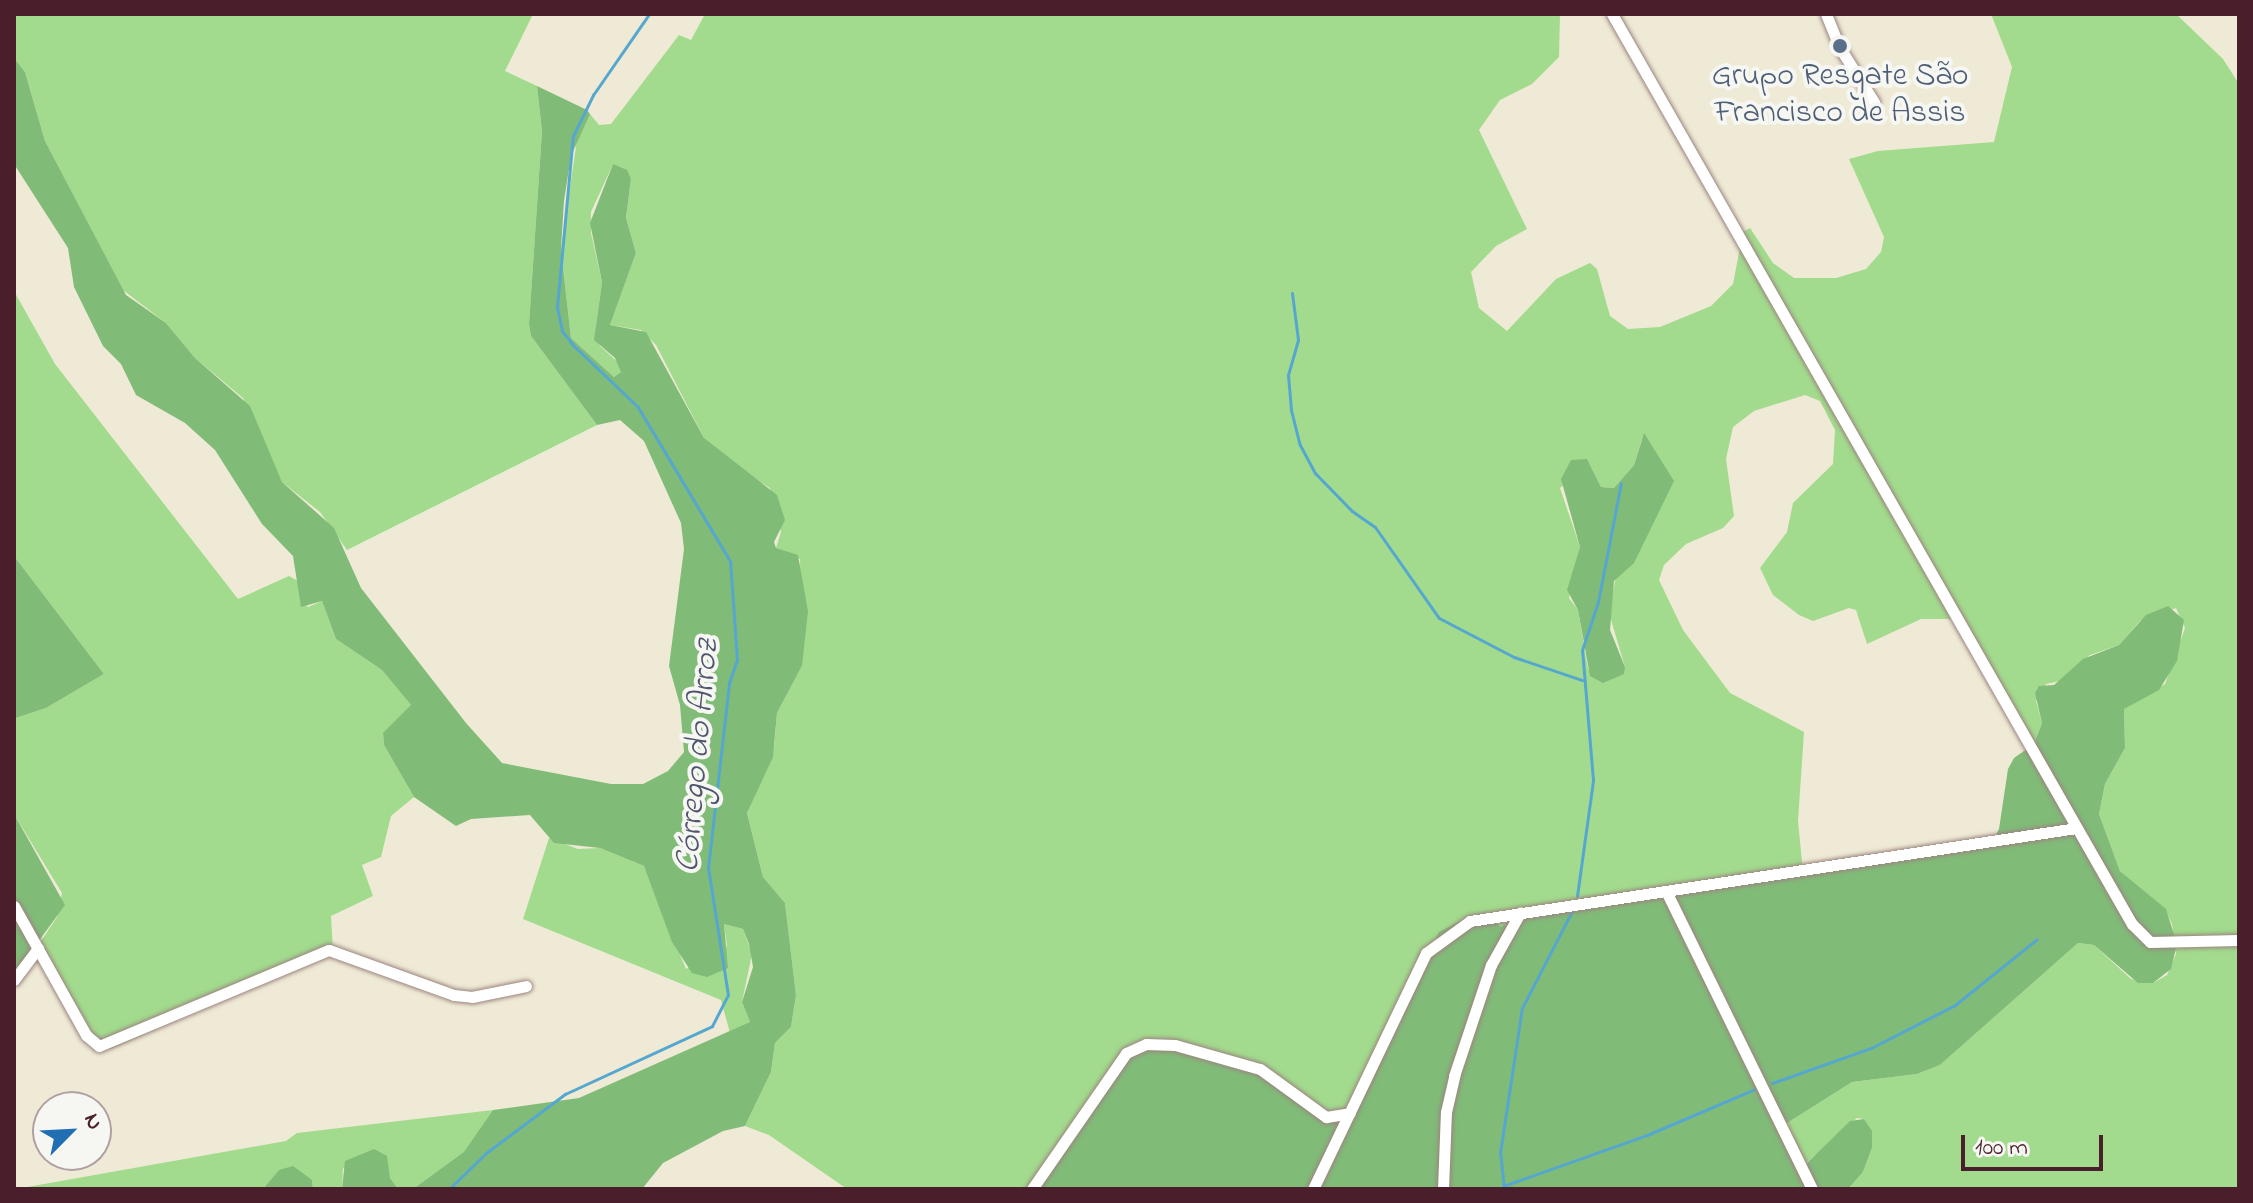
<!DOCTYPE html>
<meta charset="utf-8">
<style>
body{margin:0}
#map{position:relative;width:2253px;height:1203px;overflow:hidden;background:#efead5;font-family:"Indie Flower",sans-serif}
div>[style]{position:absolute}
.green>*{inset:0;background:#a2db8d}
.forest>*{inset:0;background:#81bb78}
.stream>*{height:3px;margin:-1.5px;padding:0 1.5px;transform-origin:1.5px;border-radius:1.5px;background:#56a7d0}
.roads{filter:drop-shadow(0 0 2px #9c8480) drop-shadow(0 0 2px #9c8480)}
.minor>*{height:11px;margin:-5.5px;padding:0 5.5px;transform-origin:5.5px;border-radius:5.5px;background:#fff}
.dots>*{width:22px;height:22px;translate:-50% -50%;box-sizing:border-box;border:4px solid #f6f6f2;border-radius:50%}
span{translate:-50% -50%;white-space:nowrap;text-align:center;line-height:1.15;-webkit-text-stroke:8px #f6f6f2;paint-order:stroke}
.service-label{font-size:32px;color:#4e5e75}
.water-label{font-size:34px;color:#4f556d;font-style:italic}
.frame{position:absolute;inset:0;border:16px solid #4a1f2b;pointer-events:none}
.north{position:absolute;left:32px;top:1091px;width:80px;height:80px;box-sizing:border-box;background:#f6f6f2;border:2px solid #b1a0a2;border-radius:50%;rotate:66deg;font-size:22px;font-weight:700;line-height:32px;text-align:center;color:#4a1f2b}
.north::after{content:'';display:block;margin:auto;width:28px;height:36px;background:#1f6fb2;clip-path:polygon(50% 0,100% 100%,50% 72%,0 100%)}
.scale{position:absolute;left:1961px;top:1135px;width:142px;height:36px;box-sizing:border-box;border:4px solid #4a1f2b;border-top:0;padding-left:10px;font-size:24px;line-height:28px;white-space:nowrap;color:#4a1f2b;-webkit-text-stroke:6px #f6f6f2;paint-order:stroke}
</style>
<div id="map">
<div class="green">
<div style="clip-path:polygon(14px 14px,533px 14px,505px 71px,537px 86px,542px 131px,529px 324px,531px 336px,597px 425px,347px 550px,320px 512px,282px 482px,243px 398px,195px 358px,166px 323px,123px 290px,45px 141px,25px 72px,14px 58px)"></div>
<div style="clip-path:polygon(evenodd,705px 14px,1560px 14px,1559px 57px,1532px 84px,1500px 100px,1479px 130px,1527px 229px,1496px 246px,1471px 272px,1479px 308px,1507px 331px,1556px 279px,1590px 263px,1597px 269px,1610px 316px,1628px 329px,1660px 327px,1711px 306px,1733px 284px,1743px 232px,1750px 228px,1773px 263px,1794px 278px,1836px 278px,1866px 269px,1881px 252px,1884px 237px,1849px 159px,1878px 151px,1994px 142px,2012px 67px,1991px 14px,2176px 14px,2223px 59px,2239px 84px,2239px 1189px,1848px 1189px,1863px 1172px,1872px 1148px,1864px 1119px,1857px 1118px,1804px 1165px,1784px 1125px,1852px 1082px,1917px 1074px,1940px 1065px,2078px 943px,2094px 945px,2131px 979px,2153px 983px,2167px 975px,2176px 954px,2172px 924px,2165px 909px,2120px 871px,2099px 814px,2105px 784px,2125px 748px,2124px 709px,2165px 684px,2185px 628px,2176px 608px,2140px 621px,2119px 645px,2090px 655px,2060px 681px,2046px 684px,2036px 701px,2042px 723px,2034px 744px,1962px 625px,1950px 619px,1921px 619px,1867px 644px,1856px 610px,1849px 608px,1813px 621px,1799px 615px,1773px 595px,1760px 568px,1787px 532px,1793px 503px,1833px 464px,1835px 430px,1820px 401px,1805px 395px,1754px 411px,1733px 427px,1726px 459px,1734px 516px,1723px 528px,1686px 544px,1664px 565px,1659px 580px,1683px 630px,1730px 693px,1804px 732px,1798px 821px,1803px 872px,1501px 927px,1355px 1109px,1032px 1189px,847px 1189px,769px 1135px,745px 1126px,771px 1072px,775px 1043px,791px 1027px,796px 995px,785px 903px,763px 877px,747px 813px,774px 749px,777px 713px,802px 666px,800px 559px,776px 548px,781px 532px,770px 488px,727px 461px,704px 438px,656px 345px,641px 330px,610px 325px,636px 253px,626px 218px,631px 179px,613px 164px,591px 212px,591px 233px,602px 282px,596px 326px,600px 346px,620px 364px,621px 372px,614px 377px,571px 338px,561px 249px,578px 133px,590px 114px,599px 125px,611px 124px,679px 35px,691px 40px,705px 14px,1643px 435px,1609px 613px,1625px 667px,1588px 669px,1578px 610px,1569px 598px,1580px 547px,1560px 488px,1590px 465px,1601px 487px,1614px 488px,1634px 465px,1643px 435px)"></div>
<div style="clip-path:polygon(14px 291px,55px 364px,238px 599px,289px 576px,300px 582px,300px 598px,308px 607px,322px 601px,336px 639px,382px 670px,412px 706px,383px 734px,384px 745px,414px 797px,391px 816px,381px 857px,362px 865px,373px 896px,331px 916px,333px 952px,111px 1049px,99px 1050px,35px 950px,57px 917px,62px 893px,14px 814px,14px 714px,16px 718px,46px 708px,104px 674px,14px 556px)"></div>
<div style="clip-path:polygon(549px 838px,578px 849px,600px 848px,644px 866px,686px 969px,727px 946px,724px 924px,743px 929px,752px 954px,742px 1002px,750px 1022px,730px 1033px,721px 1000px,523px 919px)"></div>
<div style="clip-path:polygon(493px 1110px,465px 1152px,413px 1189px,398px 1189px,390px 1178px,343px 1168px,342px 1189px,313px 1189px,312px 1180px,279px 1170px,265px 1189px,16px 1189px,286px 1141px,297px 1133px)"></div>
</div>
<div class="forest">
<div style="clip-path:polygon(14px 58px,25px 72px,45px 141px,126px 295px,166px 323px,195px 358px,250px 406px,282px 482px,334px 528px,361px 588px,466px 723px,502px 763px,611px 784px,643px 784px,668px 771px,684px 752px,680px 705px,669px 666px,684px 549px,681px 523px,644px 441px,620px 420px,597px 425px,531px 336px,529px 324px,542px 131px,537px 86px,587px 110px,590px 114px,571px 156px,564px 201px,561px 249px,571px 338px,614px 377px,621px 372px,615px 358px,594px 340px,602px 282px,590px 223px,613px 164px,627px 170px,631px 179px,626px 218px,636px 253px,610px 325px,646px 332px,704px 438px,777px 495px,785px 520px,774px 542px,776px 548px,798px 555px,808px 611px,802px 666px,777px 713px,773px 757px,747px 813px,763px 877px,785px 903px,796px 995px,791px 1027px,775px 1043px,771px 1072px,745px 1126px,723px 1131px,663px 1163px,642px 1189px,413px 1189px,464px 1152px,493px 1110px,579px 1098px,750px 1022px,742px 1002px,753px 967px,749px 944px,743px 929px,724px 924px,728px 968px,707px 977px,692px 973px,672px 942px,644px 866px,600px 848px,554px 843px,530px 815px,471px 819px,456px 826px,414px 797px,384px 745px,383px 733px,411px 705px,382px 670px,336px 639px,322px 601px,301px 607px,293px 556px,262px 524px,215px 450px,185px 423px,136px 395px,121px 364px,103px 346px,74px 287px,68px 248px,14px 164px)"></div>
<div style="clip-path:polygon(1644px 433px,1674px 481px,1634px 563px,1614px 581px,1610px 630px,1625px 667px,1624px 674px,1603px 683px,1590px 676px,1578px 610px,1567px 590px,1580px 547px,1561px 479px,1571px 460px,1587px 459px,1601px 487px,1614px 488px,1634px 465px)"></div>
<div style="clip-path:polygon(14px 556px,104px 674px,46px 708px,16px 718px)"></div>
<div style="clip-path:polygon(2168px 606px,2184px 620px,2177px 661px,2159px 690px,2124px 709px,2125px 748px,2105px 784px,2099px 814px,2120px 871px,2166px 909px,2177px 944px,2171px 969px,2153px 983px,2138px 983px,2094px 945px,2078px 943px,1940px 1065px,1917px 1074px,1852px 1082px,1784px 1125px,1805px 1165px,1850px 1121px,1864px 1119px,1872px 1131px,1872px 1148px,1863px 1172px,1848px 1189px,1032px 1189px,1128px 1054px,1152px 1043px,1258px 1067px,1346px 1123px,1439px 932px,1458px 922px,1487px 916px,1501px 927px,1522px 916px,1991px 844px,1999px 829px,2008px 769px,2014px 758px,2034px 744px,2042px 723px,2035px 693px,2039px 686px,2054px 685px,2083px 659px,2119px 645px,2146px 615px)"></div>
<div style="clip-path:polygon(14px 814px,65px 905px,14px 975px)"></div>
<div style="clip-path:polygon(374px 1149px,387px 1156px,390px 1178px,398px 1189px,342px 1189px,345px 1161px)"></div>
<div style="clip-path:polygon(293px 1166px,312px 1180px,313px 1189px,264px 1188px,279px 1170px)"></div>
</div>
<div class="stream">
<div style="left:1292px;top:293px;width:47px;rotate:82.7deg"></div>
<div style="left:1298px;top:340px;width:36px;rotate:106deg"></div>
<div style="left:1288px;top:375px;width:35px;rotate:85deg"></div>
<div style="left:1291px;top:410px;width:36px;rotate:76deg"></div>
<div style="left:1300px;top:445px;width:32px;rotate:62deg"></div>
<div style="left:1315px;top:473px;width:53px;rotate:45.8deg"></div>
<div style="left:1352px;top:511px;width:28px;rotate:35deg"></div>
<div style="left:1375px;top:527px;width:111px;rotate:54.9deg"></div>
<div style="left:1439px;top:618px;width:85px;rotate:27.5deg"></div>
<div style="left:1514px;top:657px;width:72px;rotate:18.7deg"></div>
<div style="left:1577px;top:896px;width:117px;rotate:-82.1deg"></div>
<div style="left:1593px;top:780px;width:130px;rotate:-94.8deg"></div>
<div style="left:1582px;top:650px;width:51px;rotate:-71.6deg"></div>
<div style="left:1598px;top:602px;width:121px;rotate:-79.1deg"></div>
<div style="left:1772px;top:1083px;width:105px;rotate:-19.5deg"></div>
<div style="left:1871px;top:1048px;width:94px;rotate:-27.1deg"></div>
<div style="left:1955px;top:1005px;width:105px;rotate:-38.8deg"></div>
<div style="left:1503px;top:1186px;width:153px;rotate:-19.5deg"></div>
<div style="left:1647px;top:1135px;width:117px;rotate:-23.1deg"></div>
<div style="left:449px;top:1189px;width:52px;rotate:-44.2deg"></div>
<div style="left:486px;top:1153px;width:99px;rotate:-36.8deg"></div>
<div style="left:565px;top:1094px;width:162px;rotate:-24.8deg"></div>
<div style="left:712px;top:1026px;width:35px;rotate:-63deg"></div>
<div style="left:728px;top:995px;width:129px;rotate:-98.9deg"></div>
<div style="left:708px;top:868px;width:186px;rotate:-83.5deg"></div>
<div style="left:729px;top:683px;width:24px;rotate:-71deg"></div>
<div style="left:737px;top:660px;width:99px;rotate:-94deg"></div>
<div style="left:730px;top:561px;width:179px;rotate:-120.9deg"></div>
<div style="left:638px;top:407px;width:90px;rotate:-136.4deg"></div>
<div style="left:573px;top:345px;width:18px;rotate:-128deg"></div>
<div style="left:562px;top:331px;width:25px;rotate:-102deg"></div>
<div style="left:557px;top:307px;width:172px;rotate:-84.7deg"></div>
<div style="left:573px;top:136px;width:46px;rotate:-64deg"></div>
<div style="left:593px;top:95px;width:98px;rotate:-55.3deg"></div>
<div style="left:1504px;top:1189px;width:36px;rotate:-96deg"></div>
<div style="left:1500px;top:1153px;width:147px;rotate:-81.4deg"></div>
<div style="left:1522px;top:1008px;width:109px;rotate:-62.7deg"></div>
</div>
<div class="roads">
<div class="minor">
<div style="left:1612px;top:14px;width:1048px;rotate:60.26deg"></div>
<div style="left:2132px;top:924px;width:25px;rotate:45deg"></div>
<div style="left:2150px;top:942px;width:89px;rotate:-1.3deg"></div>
<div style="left:1826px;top:14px;width:37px;rotate:68deg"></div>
<div style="left:1840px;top:48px;width:64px;rotate:57.8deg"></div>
<div style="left:1667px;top:893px;width:330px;rotate:63.9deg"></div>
<div style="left:14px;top:906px;width:148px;rotate:60.8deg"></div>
<div style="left:86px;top:1035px;width:17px;rotate:40deg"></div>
<div style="left:99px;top:1046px;width:249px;rotate:-22.7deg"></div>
<div style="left:329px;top:950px;width:133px;rotate:19.8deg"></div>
<div style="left:454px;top:995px;width:18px;rotate:6deg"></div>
<div style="left:472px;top:997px;width:55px;rotate:-11.5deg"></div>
<div style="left:14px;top:980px;width:40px;rotate:-53deg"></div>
<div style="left:1032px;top:1189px;width:165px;rotate:-55.3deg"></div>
<div style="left:1126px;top:1053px;width:22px;rotate:-24deg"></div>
<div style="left:1146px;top:1044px;width:29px;rotate:2deg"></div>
<div style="left:1175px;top:1045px;width:88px;rotate:15.8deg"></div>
<div style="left:1260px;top:1069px;width:82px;rotate:36deg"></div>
<div style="left:1326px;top:1117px;width:24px;rotate:-9deg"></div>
<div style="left:1313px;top:1189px;width:262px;rotate:-64.4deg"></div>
<div style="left:1426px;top:953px;width:54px;rotate:-36deg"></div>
<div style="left:1470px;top:921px;width:613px;rotate:-8.72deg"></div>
<div style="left:1443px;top:1189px;width:77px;rotate:-87.8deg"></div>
<div style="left:1446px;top:1112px;width:37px;rotate:-77deg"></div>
<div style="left:1454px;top:1076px;width:117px;rotate:-71.6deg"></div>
<div style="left:1491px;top:965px;width:60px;rotate:-60.9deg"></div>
</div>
</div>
<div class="dots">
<div style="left:1840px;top:46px;background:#5c6f8a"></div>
</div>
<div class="service-label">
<span style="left:1840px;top:96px">Grupo Resgate São<br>Francisco de Assis</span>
</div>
<div class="water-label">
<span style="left:699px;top:756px;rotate:-85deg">Córrego do Arroz</span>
</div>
<div class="frame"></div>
<div class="north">N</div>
<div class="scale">100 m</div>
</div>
